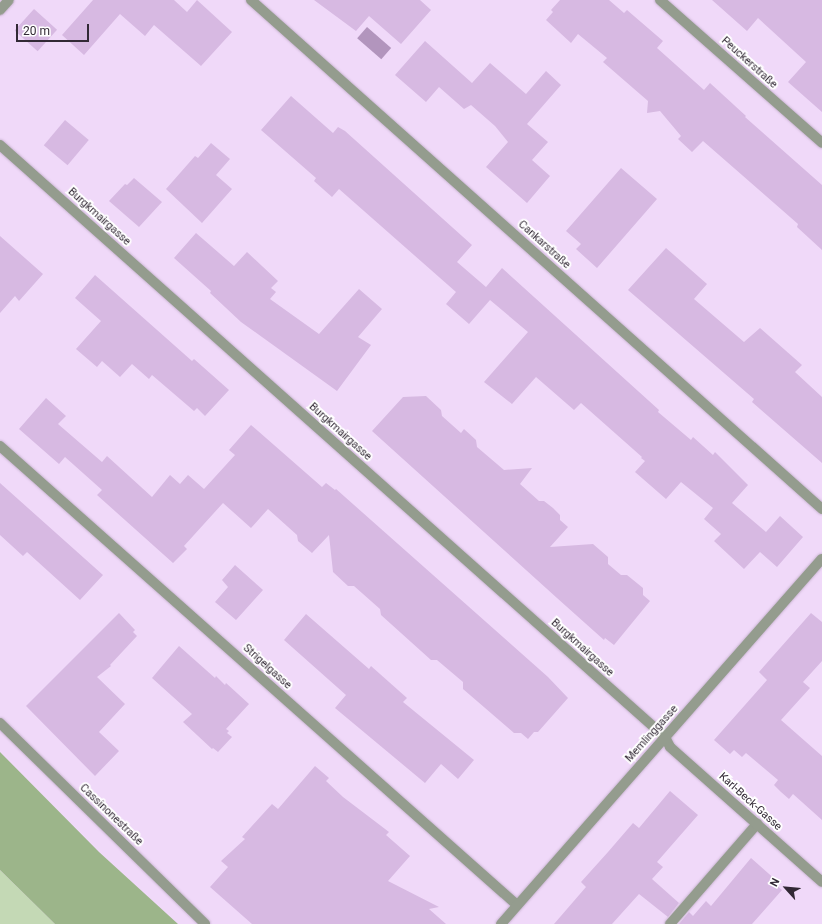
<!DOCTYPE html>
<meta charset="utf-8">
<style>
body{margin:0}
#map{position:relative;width:822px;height:924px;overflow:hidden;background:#f0d9f9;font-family:Roboto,sans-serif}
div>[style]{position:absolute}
.green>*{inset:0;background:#c4d9b5}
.forest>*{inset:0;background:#9cb58a}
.water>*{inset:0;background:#b295bd;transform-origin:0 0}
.building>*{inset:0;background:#d7b9e2;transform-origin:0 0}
.roads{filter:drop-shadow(0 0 1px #cab6d2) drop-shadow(0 0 1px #cab6d2)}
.service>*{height:10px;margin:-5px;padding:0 5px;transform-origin:5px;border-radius:5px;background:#949c8e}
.minor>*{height:10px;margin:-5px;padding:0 5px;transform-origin:5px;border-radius:5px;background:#949c8e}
span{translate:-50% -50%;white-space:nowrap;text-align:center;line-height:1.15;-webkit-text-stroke:4px #fff;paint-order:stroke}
.street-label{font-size:11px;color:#322935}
.north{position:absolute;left:766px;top:868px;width:40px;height:40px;-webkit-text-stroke:3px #fff;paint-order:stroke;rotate:297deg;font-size:11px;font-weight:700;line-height:16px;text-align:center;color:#322935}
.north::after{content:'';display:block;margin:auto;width:14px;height:18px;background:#322935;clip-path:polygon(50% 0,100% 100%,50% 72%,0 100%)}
.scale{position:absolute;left:16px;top:24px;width:73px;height:18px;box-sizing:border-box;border:2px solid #322935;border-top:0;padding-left:5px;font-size:12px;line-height:14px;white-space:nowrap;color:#322935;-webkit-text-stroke:3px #fff;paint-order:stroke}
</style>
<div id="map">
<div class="green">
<div style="clip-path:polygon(0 870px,55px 924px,0 924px)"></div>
</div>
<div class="forest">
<div style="clip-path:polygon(0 752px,99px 852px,178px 924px,55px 924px,0 870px)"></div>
</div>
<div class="water">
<div style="left:367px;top:27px;width:32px;height:15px;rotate:41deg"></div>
</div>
<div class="building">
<div style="clip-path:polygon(93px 0,174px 0,187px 12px,197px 0,232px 32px,201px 66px,154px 25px,145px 36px,120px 14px,84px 55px,62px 35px)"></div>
<div style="clip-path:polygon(314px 0,420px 0,431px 10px,401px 44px,369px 16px,356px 31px)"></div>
<div style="clip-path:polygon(560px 0,609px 0,624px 13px,627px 10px,663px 41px,657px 48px,704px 90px,710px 83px,746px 116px,745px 117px,822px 185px,822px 250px,797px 227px,798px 224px,703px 141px,692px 152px,678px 139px,681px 136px,660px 111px,647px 113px,648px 101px,603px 62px,607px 58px,578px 34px,571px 43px,546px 20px,553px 12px,551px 10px)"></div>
<div style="clip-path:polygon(712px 0,822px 0,822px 112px,788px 82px,806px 62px,758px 18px,747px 31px)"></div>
<div style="left:34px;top:9px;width:31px;height:29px;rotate:42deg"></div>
<div style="clip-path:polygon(425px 41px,472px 83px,490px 63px,526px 94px,546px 71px,561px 85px,527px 124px,548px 142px,532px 160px,550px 176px,527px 203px,486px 167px,508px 142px,495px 126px,471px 105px,464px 109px,439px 87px,426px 102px,395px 75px)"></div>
<div style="clip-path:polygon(291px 96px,333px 133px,338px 127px,345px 131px,472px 245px,457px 262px,486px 287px,502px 268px,659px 410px,658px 412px,691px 440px,693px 437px,713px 455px,715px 452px,748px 485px,732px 503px,766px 532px,780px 516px,803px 537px,777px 567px,760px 552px,744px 569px,714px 541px,721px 534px,704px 519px,713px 508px,681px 482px,666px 499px,635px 472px,645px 461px,641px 458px,642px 457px,581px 403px,574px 410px,536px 377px,512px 404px,484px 382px,528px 332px,490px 300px,469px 324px,446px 304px,456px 292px,339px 189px,332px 197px,314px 181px,316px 178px,261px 130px)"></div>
<div style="left:65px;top:120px;width:31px;height:33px;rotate:40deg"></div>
<div style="clip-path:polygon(211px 143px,230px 159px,216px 175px,232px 189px,202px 223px,166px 189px,195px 156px,198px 158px)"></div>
<div style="clip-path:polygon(621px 168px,657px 199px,597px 268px,576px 249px,581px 244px,566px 231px)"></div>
<div style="clip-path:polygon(134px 178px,162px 202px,139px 227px,109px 201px,125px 184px,127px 185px)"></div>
<div style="clip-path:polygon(196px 233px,234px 266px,247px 252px,278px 281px,271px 288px,276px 292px,270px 299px,319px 334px,359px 289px,382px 309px,358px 337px,371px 345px,337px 391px,241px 322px,210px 293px,211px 291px,174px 258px)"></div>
<div style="clip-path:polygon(0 236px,43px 274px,19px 301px,15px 296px,0 313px)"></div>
<div style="clip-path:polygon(666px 248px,707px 284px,694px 299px,744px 342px,760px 328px,802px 365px,795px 372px,822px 397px,822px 463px,752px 402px,754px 399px,628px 290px)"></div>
<div style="clip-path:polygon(95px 275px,192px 361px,194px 359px,229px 390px,205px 416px,197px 408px,194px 411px,152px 375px,149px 379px,132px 364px,120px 377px,102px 361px,97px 367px,76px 349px,101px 321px,75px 298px)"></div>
<div style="clip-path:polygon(426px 396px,441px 410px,442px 416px,461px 433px,464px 429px,476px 440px,477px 447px,504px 470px,532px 468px,520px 484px,539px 501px,544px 501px,553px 508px,560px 515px,560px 520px,568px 527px,550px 547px,593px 544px,608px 557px,608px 564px,621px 575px,627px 575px,643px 588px,643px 595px,650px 601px,614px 645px,605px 638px,604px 640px,557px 598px,372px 431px,403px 397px)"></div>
<div style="clip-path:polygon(46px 398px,66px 416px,58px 424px,102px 462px,107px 456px,152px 497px,170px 475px,180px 484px,188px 475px,204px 489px,235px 455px,229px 450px,251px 425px,322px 487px,326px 483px,335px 490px,336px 489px,548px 677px,568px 698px,538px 732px,534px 732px,528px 739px,521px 733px,514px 733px,463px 689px,463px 682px,437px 660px,431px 660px,381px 615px,380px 609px,354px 586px,348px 586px,333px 572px,329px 535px,312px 553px,298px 541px,297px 535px,268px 509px,251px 528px,223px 503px,184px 546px,187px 549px,173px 563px,97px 495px,102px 490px,65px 457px,59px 464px,19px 429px)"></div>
<div style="clip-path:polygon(0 483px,103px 575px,80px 600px,27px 552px,23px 556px,0 535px)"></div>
<div style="clip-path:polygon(235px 565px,263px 590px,236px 620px,215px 602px,228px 587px,222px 580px)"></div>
<div style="clip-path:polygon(119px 613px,135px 630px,133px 632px,137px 636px,110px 665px,111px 666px,97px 677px,125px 704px,99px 732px,119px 751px,95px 776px,26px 706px)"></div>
<div style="clip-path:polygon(811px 613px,822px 622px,822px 661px,803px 682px,810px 688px,781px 720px,822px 756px,822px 820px,793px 794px,789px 799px,781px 792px,774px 785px,778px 780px,746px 753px,742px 757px,734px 750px,730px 754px,714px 740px,767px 680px,759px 672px)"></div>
<div style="clip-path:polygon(306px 614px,369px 669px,371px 666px,407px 698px,403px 702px,474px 760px,458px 779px,441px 764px,425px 783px,335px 708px,346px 695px,284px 640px)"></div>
<div style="clip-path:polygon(179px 646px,215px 678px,216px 676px,225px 685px,226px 683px,249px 704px,226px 729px,229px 731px,227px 733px,232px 737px,218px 752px,213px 748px,212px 749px,183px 722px,192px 714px,152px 678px)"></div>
<div style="clip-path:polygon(315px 766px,329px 778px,326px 781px,343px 797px,389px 832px,386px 835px,410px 856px,388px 881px,439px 907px,429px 909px,446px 924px,252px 924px,210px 887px,228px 867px,221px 861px,245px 839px,242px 837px,272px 804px,278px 809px)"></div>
<div style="clip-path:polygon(670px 791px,698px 815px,657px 862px,663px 867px,652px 879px,679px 903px,668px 917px,639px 894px,612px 924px,554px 924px,586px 887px,581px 882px,608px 852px,633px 823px,639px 828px)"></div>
<div style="clip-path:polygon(751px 858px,777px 881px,775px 884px,782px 890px,752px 924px,679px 924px,689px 912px,693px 916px,706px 901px,711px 906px)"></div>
</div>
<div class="roads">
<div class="service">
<div style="left:670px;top:924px;width:133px;rotate:-49deg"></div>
</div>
<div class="minor">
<div style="left:251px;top:0;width:765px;rotate:41.71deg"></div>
<div style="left:660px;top:0;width:216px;rotate:41.4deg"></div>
<div style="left:0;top:10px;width:13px;rotate:-48deg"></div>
<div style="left:0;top:145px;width:890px;rotate:41.68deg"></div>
<div style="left:665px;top:737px;width:11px;rotate:63deg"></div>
<div style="left:670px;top:747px;width:203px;rotate:41.6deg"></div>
<div style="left:0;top:446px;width:691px;rotate:41.6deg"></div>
<div style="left:0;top:723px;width:287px;rotate:44.4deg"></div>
<div style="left:501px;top:924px;width:486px;rotate:-48.7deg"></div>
</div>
</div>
<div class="street-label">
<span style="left:749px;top:63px;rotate:42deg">Peuckerstraße</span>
<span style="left:99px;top:217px;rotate:42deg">Burgkmairgasse</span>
<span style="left:544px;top:245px;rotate:42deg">Cankarstraße</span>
<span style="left:340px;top:432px;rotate:42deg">Burgkmairgasse</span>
<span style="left:582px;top:648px;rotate:42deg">Burgkmairgasse</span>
<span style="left:267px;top:667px;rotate:42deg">Strigelgasse</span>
<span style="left:652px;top:734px;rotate:-48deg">Memlinggasse</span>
<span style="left:750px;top:802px;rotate:42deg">Karl-Beck-Gasse</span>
<span style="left:111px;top:815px;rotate:44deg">Cassinonestraße</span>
</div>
<div class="north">N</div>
<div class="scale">20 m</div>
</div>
